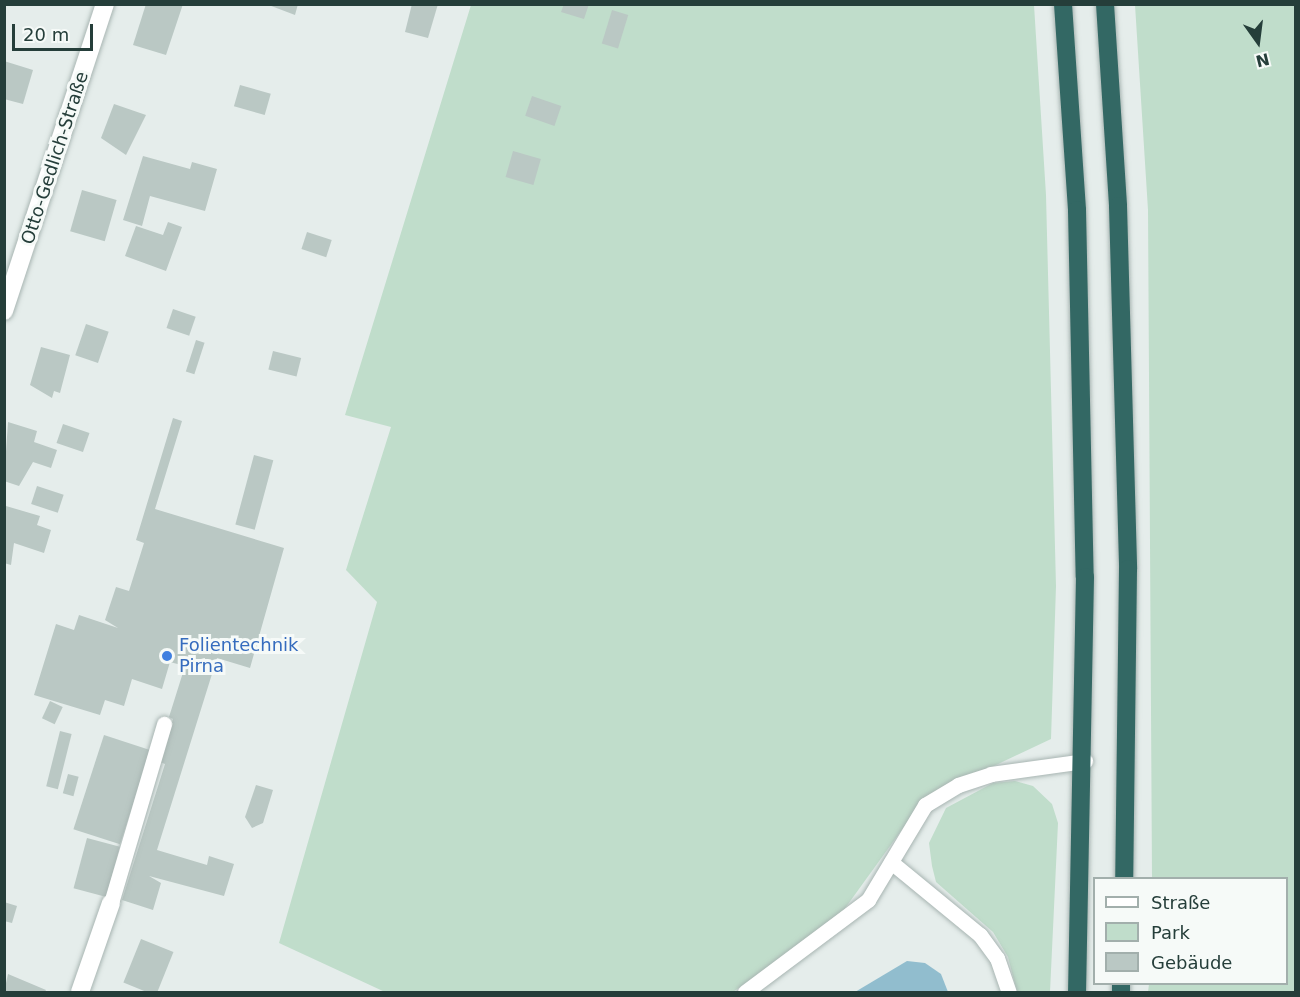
<!DOCTYPE html>
<meta charset="utf-8">
<style>
body{margin:0}
#map{position:relative;width:1300px;height:997px;overflow:hidden;background:#e5edeb;font-family:"DejaVu Sans",sans-serif}
div>[style]{position:absolute}
.green>*{inset:0;background:#c0ddcb}
.water>*{inset:0;background:#91bdce}
.building>*{inset:0;background:#bac8c4;transform-origin:0 0}
.roads{filter:drop-shadow(0 0 2px #a8b5b2) drop-shadow(0 0 2px #a8b5b2)}
.lane>*{height:15px;margin:-7.5px;padding:0 7.5px;transform-origin:7.5px;border-radius:7.5px;background:#fff}
.street>*{height:18px;margin:-9px;padding:0 9px;transform-origin:9px;border-radius:9px;background:#fff}
.highway>*{height:18px;margin:-9px;padding:0 9px;transform-origin:9px;border-radius:9px;background:#336864}
.dots>*{width:16px;height:16px;translate:-50% -50%;box-sizing:border-box;border:3px solid #f6faf8;border-radius:50%}
span{translate:-50% -50%;white-space:nowrap;text-align:center;line-height:1.15;-webkit-text-stroke:6px #f6faf8;paint-order:stroke}
.street-label{font-size:18px;color:#253e3a}
.shop-label{font-size:18px;color:#366cbe}
.left{translate:0 -50%;text-align:left}
.frame{position:absolute;inset:0;border:6px solid #253e3a;pointer-events:none}
.legend{position:absolute;left:1093px;top:877px;width:195px;height:108px;box-sizing:border-box;background:#f6faf8;border:2px solid #a2afac;margin:0;padding:8px 10px;list-style:none;font-size:18px;color:#253e3a}
.legend li{display:flex;align-items:center;gap:12px;height:30px}
.legend b{width:30px;border:2px solid #a2afac}
.north{position:absolute;left:1228px;top:12px;width:60px;height:60px;-webkit-text-stroke:4px #f6faf8;paint-order:stroke;rotate:166deg;font-size:16px;font-weight:700;line-height:24px;text-align:center;color:#253e3a}
.north::after{content:'';display:block;margin:auto;width:21px;height:27px;background:#253e3a;clip-path:polygon(50% 0,100% 100%,50% 72%,0 100%)}
.scale{position:absolute;left:12px;top:24px;width:81px;height:27px;box-sizing:border-box;border:3px solid #253e3a;border-top:0;padding-left:8px;font-size:18px;line-height:21px;white-space:nowrap;color:#253e3a;-webkit-text-stroke:4px #f6faf8;paint-order:stroke}
</style>
<div id="map">
<div class="green">
<div style="clip-path:polygon(471px 5px,1034px 5px,1046px 195px,1056px 586px,1051px 739px,924px 799px,838px 918px,733px 992px,385px 992px,279px 943px,377px 602px,346px 570px,391px 427px,345px 415px)"></div>
<div style="clip-path:polygon(1135px 5px,1295px 5px,1295px 992px,1148px 992px,1149px 984px,1286px 984px,1286px 878px,1152px 878px,1148px 210px)"></div>
<div style="clip-path:polygon(1015px 781px,1033px 786px,1052px 804px,1058px 823px,1050px 992px,1017px 992px,1008px 957px,993px 932px,936px 882px,932px 866px,929px 843px,946px 808px,993px 783px)"></div>
</div>
<div class="water">
<div style="clip-path:polygon(907px 961px,925px 963px,941px 974px,948px 992px,855px 992px)"></div>
</div>
<div class="building">
<div style="clip-path:polygon(146px 4px,183px 4px,166px 55px,133px 45px)"></div>
<div style="clip-path:polygon(266px 4px,298px 4px,295px 15px)"></div>
<div style="clip-path:polygon(412px 4px,438px 4px,428px 38px,405px 32px)"></div>
<div style="clip-path:polygon(564px 4px,589px 4px,584px 19px,561px 12px)"></div>
<div style="left:612px;top:10px;width:17px;height:35px;rotate:17deg"></div>
<div style="clip-path:polygon(4px 61px,33px 70px,23px 104px,4px 99px)"></div>
<div style="left:240px;top:85px;width:32px;height:22px;rotate:16deg"></div>
<div style="left:532px;top:96px;width:31px;height:21px;rotate:19deg"></div>
<div style="clip-path:polygon(114px 104px,146px 115px,126px 155px,101px 138px)"></div>
<div style="left:513px;top:151px;width:29px;height:27px;rotate:16deg"></div>
<div style="clip-path:polygon(143px 156px,190px 169px,192px 162px,217px 169px,205px 211px,150px 196px,142px 226px,123px 220px)"></div>
<div style="left:82px;top:190px;width:36px;height:43px;rotate:16deg"></div>
<div style="clip-path:polygon(168px 222px,182px 227px,166px 271px,125px 256px,136px 226px,163px 235px)"></div>
<div style="left:307px;top:232px;width:26px;height:18px;rotate:18deg"></div>
<div style="left:173px;top:309px;width:24px;height:20px;rotate:19deg"></div>
<div style="left:86px;top:324px;width:24px;height:33px;rotate:19deg"></div>
<div style="left:196px;top:340px;width:9px;height:33px;rotate:18deg"></div>
<div style="clip-path:polygon(41px 347px,70px 355px,60px 393px,54px 391px,52px 398px,30px 385px)"></div>
<div style="left:273px;top:351px;width:29px;height:19px;rotate:14deg"></div>
<div style="clip-path:polygon(173px 418px,182px 421px,155px 509px,284px 548px,250px 668px,217px 658px,157px 850px,207px 865px,209px 856px,234px 864px,224px 896px,149px 876px,161px 883px,153px 910px,122px 900px,165px 764px,160px 762px,173px 719px,169px 717px,185px 666px,170px 662px,162px 689px,132px 679px,124px 706px,105px 700px,100px 715px,34px 695px,56px 624px,74px 630px,79px 615px,118px 628px,105px 620px,116px 587px,129px 591px,144px 543px,136px 540px)"></div>
<div style="clip-path:polygon(8px 422px,37px 431px,34px 442px,57px 450px,51px 468px,33px 462px,19px 486px,4px 481px)"></div>
<div style="left:63px;top:424px;width:28px;height:20px;rotate:19deg"></div>
<div style="left:254px;top:455px;width:20px;height:72px;rotate:15deg"></div>
<div style="left:37px;top:486px;width:28px;height:19px;rotate:18deg"></div>
<div style="clip-path:polygon(6px 506px,40px 516px,37px 525px,51px 530px,44px 553px,14px 543px,11px 565px,4px 563px)"></div>
<div style="left:50px;top:701px;width:14px;height:19px;rotate:25deg"></div>
<div style="left:60px;top:731px;width:12px;height:57px;rotate:14deg"></div>
<div style="left:104px;top:735px;width:49px;height:99px;rotate:18deg"></div>
<div style="left:68px;top:774px;width:11px;height:20px;rotate:15deg"></div>
<div style="clip-path:polygon(256px 785px,273px 790px,263px 823px,252px 828px,245px 817px)"></div>
<div style="left:87px;top:838px;width:34px;height:52px;rotate:15deg"></div>
<div style="clip-path:polygon(4px 902px,17px 906px,12px 923px,4px 921px)"></div>
<div style="left:141px;top:939px;width:35px;height:47px;rotate:22deg"></div>
<div style="clip-path:polygon(8px 974px,46px 990px,45px 992px,4px 992px)"></div>
</div>
<div class="roads">
<div class="lane">
<div style="left:891px;top:862px;width:115px;rotate:39.4deg"></div>
<div style="left:980px;top:935px;width:29px;rotate:54deg"></div>
<div style="left:997px;top:958px;width:36px;rotate:71deg"></div>
<div style="left:111px;top:903px;width:187px;rotate:-73.5deg"></div>
<div style="left:745px;top:992px;width:154px;rotate:-36.8deg"></div>
<div style="left:868px;top:900px;width:111px;rotate:-59deg"></div>
<div style="left:925px;top:805px;width:39px;rotate:-31deg"></div>
<div style="left:958px;top:785px;width:35px;rotate:-18deg"></div>
<div style="left:991px;top:774px;width:95px;rotate:-7.9deg"></div>
</div>
<div class="street">
<div style="left:4px;top:311px;width:323px;rotate:-71.8deg"></div>
<div style="left:80px;top:992px;width:94px;rotate:-70.8deg"></div>
</div>
<div class="highway">
<div style="left:1063px;top:4px;width:206px;rotate:86.1deg"></div>
<div style="left:1077px;top:210px;width:367px;rotate:88.8deg"></div>
<div style="left:1085px;top:577px;width:415px;rotate:91.1deg"></div>
<div style="left:1105px;top:4px;width:202px;rotate:86.3deg"></div>
<div style="left:1118px;top:206px;width:363px;rotate:88.4deg"></div>
<div style="left:1128px;top:569px;width:309px;rotate:90.7deg"></div>
<div style="left:1121px;top:992px;width:8px;rotate:-90deg"></div>
</div>
</div>
<div class="dots">
<div style="left:167px;top:656px;background:#3f7fe0"></div>
</div>
<div class="street-label">
<span style="left:55px;top:158px;rotate:-72deg">Otto-Gedlich-Straße</span>
</div>
<div class="shop-label">
<span class="left" style="left:179px;top:656px">Folientechnik<br>Pirna</span>
</div>
<div class="frame"></div>
<ul class="legend">
<li><b style="height:8px;background:#fff"></b>Straße</li>
<li><b style="height:16px;background:#c0ddcb"></b>Park</li>
<li><b style="height:16px;background:#bac8c4"></b>Gebäude</li>
</ul>
<div class="north">N</div>
<div class="scale">20 m</div>
</div>
